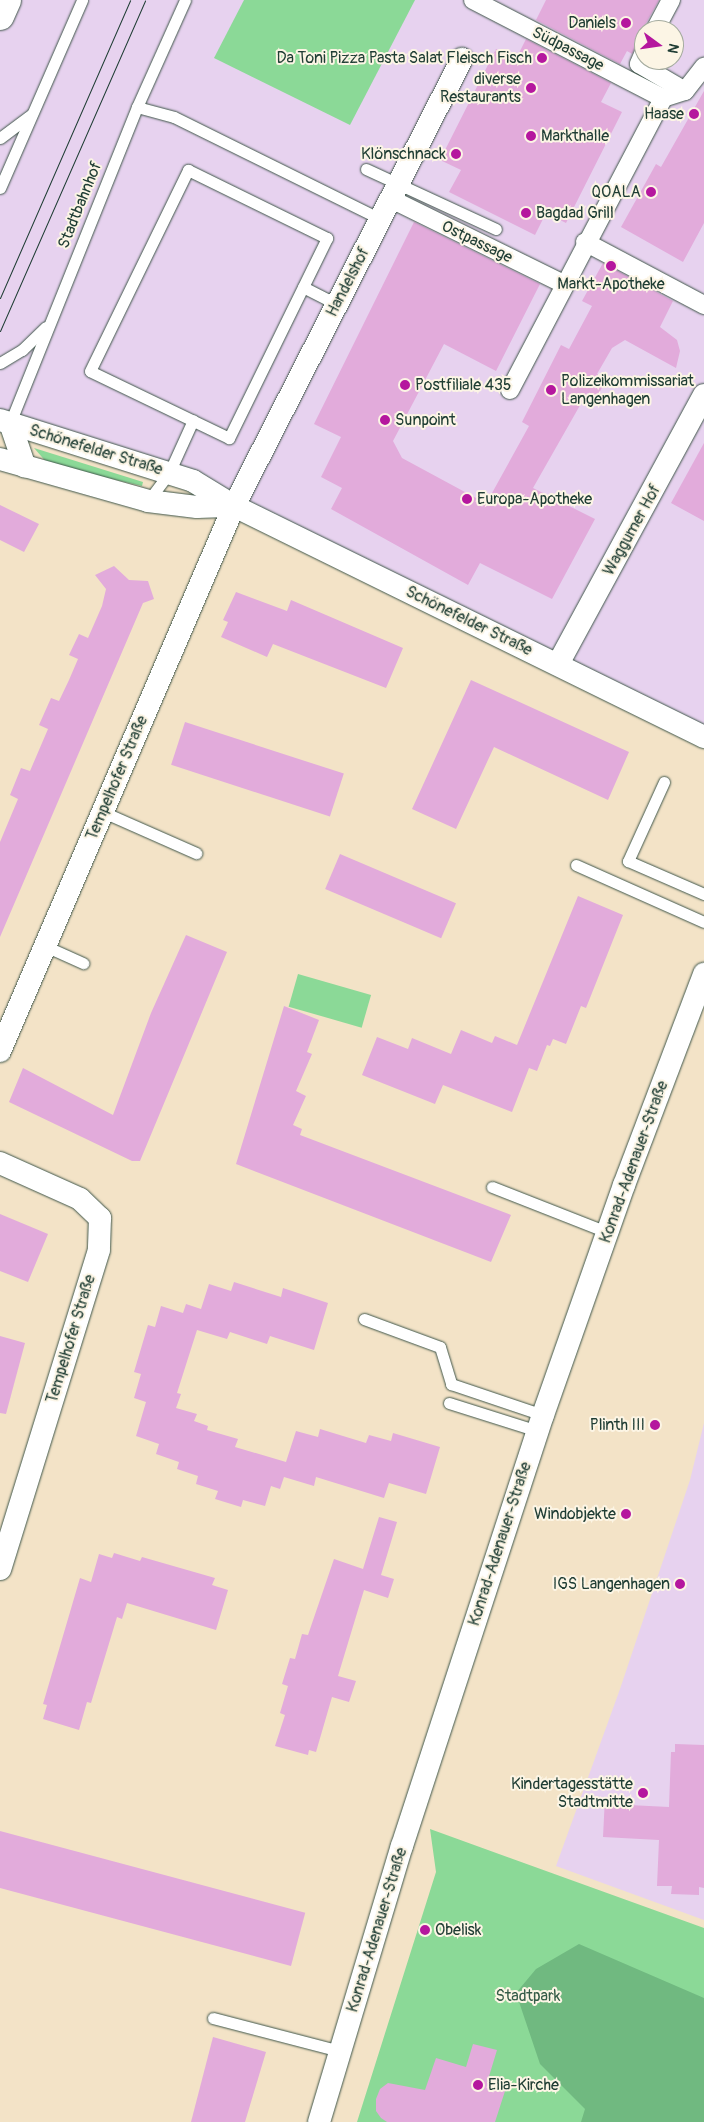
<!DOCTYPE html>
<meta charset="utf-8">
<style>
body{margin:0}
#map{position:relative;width:704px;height:2122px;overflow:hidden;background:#f3e3c7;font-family:Pangolin,sans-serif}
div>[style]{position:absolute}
.built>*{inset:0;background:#e7d2ef}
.green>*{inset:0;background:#8bd997;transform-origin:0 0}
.forest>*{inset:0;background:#70b980}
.building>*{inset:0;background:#e2abdb;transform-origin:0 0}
.roads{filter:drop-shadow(0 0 1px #3f564a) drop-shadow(0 0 1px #3f564a)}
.service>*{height:11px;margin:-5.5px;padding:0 5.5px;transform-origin:5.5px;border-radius:5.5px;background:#fff}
.pedestrian>*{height:18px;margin:-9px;padding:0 9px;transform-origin:9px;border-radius:9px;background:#fff}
.minor>*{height:22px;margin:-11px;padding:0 11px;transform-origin:11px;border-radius:11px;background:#fff}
.secondary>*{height:28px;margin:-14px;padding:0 14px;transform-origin:14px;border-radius:14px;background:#fff}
.tram>*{height:1px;margin:-0.5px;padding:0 0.5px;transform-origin:0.5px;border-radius:0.5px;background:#1f3d34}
.dots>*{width:14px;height:14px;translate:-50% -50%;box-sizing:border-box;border:2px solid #fcf5e5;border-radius:50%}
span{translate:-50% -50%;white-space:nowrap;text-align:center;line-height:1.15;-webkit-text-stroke:4px #fcf5e5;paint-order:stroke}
.poi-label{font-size:16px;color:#1f3d34}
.right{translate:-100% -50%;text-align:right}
.left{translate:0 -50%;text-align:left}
.street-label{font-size:16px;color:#1f3d34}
.park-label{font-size:16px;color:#355c48}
.north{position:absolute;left:634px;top:20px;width:50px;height:50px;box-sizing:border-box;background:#fcf5e5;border:1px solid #a4ab9e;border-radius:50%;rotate:104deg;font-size:14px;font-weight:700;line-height:20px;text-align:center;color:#1f3d34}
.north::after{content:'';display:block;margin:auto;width:18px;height:22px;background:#b5179e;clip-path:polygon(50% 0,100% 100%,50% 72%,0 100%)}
</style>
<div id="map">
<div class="built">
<div style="clip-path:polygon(evenodd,7px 0,704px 0,704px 737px,234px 506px,0 420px,0 16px,7px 0,644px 30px,674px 30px,674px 60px,644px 60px,644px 30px)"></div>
<div style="clip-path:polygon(704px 1423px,704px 1920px,556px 1866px,620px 1689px,690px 1480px)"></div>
</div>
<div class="green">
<div style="clip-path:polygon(244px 0,415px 0,350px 125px,214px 58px)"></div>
<div style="clip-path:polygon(34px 448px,143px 482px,142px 486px,48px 464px)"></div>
<div style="left:298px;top:974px;width:76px;height:34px;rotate:16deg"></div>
<div style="clip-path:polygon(430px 1829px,704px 1928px,704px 2122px,357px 2122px,436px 1872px)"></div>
</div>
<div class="forest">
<div style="clip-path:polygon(579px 1944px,704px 1998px,704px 2122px,581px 2122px,585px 2109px,540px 2064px,516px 1993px,536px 1969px)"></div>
</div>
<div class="building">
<div style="clip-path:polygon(546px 0,659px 0,645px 25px,644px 42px,637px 44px,632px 54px,627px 51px,620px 64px,536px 20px)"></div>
<div style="clip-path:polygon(526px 39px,611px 83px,601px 102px,622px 112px,566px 223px,546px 213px,535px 235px,449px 192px,461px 170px,440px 160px,496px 49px,516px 59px)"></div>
<div style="clip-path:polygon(704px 91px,704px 223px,683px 262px,621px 227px,656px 164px,661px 167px)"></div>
<div style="clip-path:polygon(414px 222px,540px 284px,496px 371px,444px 344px,393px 441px,402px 458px,476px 498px,492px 493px,529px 426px,522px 422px,561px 345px,569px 349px,592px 306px,582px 301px,603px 263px,673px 301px,660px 327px,677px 340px,680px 351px,676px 368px,625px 340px,612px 348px,597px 374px,606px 379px,597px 398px,587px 393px,533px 488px,595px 519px,552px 599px,480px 563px,468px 585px,331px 509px,342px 488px,321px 477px,341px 437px,314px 424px)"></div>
<div style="clip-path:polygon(704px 443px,704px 521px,671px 503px)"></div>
<div style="clip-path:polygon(0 505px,39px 524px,24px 552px,0 540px)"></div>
<div style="clip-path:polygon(114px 566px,129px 580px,148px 581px,154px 599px,143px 603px,0 937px,0 842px,18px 799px,10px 795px,21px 768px,30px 771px,48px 729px,39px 725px,51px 698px,59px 701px,69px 680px,78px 659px,69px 655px,79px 634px,88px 638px,102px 606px,106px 589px,95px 575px)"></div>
<div style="clip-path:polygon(236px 592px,287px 611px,291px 600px,403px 648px,386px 688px,273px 644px,267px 657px,221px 637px,228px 622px,223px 620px)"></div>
<div style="clip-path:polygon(471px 680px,629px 752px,608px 800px,494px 747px,456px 829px,412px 809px)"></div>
<div style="left:185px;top:722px;width:167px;height:45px;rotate:18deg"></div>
<div style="left:340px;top:854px;width:126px;height:38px;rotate:23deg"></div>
<div style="clip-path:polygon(578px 896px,623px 915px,586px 1008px,581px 1006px,566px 1044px,553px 1039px,550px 1046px,547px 1045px,537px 1071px,529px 1068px,512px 1112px,443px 1085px,435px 1104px,362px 1075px,377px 1037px,408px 1049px,412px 1038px,451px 1054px,461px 1030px,492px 1043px,495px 1036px,517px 1045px)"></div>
<div style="clip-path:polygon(186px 935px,227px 952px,140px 1161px,132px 1161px,9px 1102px,23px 1068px,113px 1115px,151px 1013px)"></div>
<div style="clip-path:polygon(284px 1006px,319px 1020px,307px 1052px,312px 1054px,296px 1091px,306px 1096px,293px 1125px,302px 1129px,300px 1135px,511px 1215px,491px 1262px,236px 1164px)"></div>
<div style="clip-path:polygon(0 1214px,48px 1234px,28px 1282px,0 1271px)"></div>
<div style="clip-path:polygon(234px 1282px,281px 1297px,283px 1288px,328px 1303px,314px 1350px,270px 1336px,267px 1344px,230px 1332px,227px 1339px,197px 1330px,177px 1393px,181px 1394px,176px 1408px,197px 1414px,194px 1421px,208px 1426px,207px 1430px,238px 1439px,235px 1447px,286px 1462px,296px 1431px,318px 1437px,320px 1429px,366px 1443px,369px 1435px,391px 1441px,393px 1433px,440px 1447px,426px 1494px,389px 1483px,384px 1498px,316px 1477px,314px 1486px,284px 1477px,280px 1489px,271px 1486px,265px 1506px,243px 1500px,241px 1507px,215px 1499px,218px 1491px,196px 1484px,198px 1476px,177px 1469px,179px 1462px,156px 1454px,159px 1444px,136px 1436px,146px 1402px,134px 1398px,141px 1374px,134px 1372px,148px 1325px,155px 1327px,161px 1306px,183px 1313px,186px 1304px,201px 1309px,209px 1284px,231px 1291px)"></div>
<div style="clip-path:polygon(0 1336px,25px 1343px,6px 1414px,0 1413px)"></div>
<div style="clip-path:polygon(379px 1517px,397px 1522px,381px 1575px,394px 1579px,388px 1598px,364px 1590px,338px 1676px,356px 1681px,349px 1702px,332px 1697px,316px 1752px,309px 1750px,308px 1755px,275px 1746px,285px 1715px,280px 1713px,288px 1686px,282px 1684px,290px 1658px,295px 1659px,302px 1634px,308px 1635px,334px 1559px,363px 1569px)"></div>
<div style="clip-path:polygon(114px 1553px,140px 1561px,142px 1557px,215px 1578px,212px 1585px,228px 1590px,216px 1630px,127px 1603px,122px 1619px,117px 1617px,91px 1703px,87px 1702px,79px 1730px,43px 1719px,47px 1705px,43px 1704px,80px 1578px,91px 1582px,99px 1554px,112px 1558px)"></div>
<div style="clip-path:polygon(675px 1744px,704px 1745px,704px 1888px,699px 1887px,699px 1895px,671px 1894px,672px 1886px,657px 1886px,659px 1840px,603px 1837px,605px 1797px,630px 1798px,629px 1805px,669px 1807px,671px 1752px,675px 1752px)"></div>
<div style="left:0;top:1831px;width:316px;height:55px;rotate:15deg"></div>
<div style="clip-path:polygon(213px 2037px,266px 2052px,245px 2122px,191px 2122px)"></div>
<div style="clip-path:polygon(473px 2044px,497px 2050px,487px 2083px,506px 2088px,495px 2122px,387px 2122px,381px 2118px,376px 2111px,376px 2099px,380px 2089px,388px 2083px,425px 2090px,436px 2058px,466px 2067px)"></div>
</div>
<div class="roads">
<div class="service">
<div style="left:137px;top:107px;width:38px;rotate:15deg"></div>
<div style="left:174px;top:117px;width:230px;rotate:26.3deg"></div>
<div style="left:0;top:138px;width:39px;rotate:-37deg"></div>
<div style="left:366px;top:169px;width:143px;rotate:24.8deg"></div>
<div style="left:188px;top:170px;width:155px;rotate:26.1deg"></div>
<div style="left:327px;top:238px;width:223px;rotate:116.1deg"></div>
<div style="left:229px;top:438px;width:154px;rotate:-154.3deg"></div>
<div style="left:90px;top:371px;width:224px;rotate:-64deg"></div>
<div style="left:0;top:188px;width:205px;rotate:-66.4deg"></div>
<div style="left:303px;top:287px;width:38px;rotate:27deg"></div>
<div style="left:0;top:363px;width:26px;rotate:-31deg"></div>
<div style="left:22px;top:350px;width:33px;rotate:-44deg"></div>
<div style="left:10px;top:423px;width:341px;rotate:-68.1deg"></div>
<div style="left:137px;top:107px;width:117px;rotate:-65.8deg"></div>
<div style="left:148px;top:501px;width:35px;rotate:-53deg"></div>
<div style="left:169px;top:473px;width:58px;rotate:-65.6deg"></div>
<div style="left:664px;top:782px;width:87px;rotate:114.5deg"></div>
<div style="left:628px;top:861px;width:83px;rotate:23.5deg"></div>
<div style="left:103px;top:812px;width:102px;rotate:23.8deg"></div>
<div style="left:576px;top:865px;width:140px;rotate:24deg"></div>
<div style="left:45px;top:946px;width:42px;rotate:24.1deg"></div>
<div style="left:492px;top:1187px;width:123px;rotate:21.4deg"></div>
<div style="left:364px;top:1319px;width:81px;rotate:20.2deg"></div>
<div style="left:440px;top:1347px;width:39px;rotate:73deg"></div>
<div style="left:451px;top:1384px;width:97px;rotate:18.6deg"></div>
<div style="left:449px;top:1403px;width:93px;rotate:17.5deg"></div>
<div style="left:213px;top:2018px;width:131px;rotate:14.6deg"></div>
</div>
<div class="pedestrian">
<div style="left:473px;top:0;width:214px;rotate:27.3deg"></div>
<div style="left:655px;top:30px;width:34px;rotate:-62deg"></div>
<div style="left:644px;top:52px;width:13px;rotate:113deg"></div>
<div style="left:639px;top:64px;width:53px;rotate:30.4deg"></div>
<div style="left:685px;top:91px;width:31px;rotate:-52deg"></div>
<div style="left:391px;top:199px;width:193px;rotate:26.2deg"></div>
<div style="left:585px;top:242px;width:135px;rotate:27.9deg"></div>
<div style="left:510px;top:390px;width:330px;rotate:-62.3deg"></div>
<div style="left:663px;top:98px;width:23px;rotate:-18deg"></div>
</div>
<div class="minor">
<div style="left:0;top:420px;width:202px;rotate:17.5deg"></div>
<div style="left:193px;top:481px;width:48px;rotate:31.4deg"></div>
<div style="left:234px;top:506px;width:524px;rotate:26.17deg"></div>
<div style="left:10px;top:423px;width:46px;rotate:71.2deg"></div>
<div style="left:0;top:459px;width:154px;rotate:15.8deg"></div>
<div style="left:148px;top:501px;width:49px;rotate:7deg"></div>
<div style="left:197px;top:507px;width:37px;rotate:-2deg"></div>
<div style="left:558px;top:664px;width:306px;rotate:-61.5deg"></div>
<div style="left:0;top:1051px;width:593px;rotate:-66.76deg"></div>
<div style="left:234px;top:506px;width:502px;rotate:-62.98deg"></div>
<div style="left:0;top:1163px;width:88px;rotate:24.2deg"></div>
<div style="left:80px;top:1199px;width:28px;rotate:44deg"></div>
<div style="left:100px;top:1218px;width:32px;rotate:92deg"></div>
<div style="left:99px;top:1250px;width:334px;rotate:107.2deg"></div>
<div style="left:319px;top:2122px;width:288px;rotate:-73.3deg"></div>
<div style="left:402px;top:1846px;width:453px;rotate:-71.9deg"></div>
<div style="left:543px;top:1415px;width:244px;rotate:-70.6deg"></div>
<div style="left:624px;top:1185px;width:226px;rotate:-69.2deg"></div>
</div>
<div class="secondary">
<div style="left:0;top:16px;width:17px;rotate:-66deg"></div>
</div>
</div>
<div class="tram">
<div style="left:0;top:298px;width:325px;rotate:-66.4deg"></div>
<div style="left:0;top:331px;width:361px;rotate:-66.3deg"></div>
</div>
<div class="dots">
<div style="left:626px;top:23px;background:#b5179e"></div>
<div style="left:542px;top:58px;background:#b5179e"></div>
<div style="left:531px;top:88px;background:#b5179e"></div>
<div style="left:694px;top:114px;background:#b5179e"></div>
<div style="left:531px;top:136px;background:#b5179e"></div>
<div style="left:456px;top:154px;background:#b5179e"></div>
<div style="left:651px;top:192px;background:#b5179e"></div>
<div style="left:526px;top:213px;background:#b5179e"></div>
<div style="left:611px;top:266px;background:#b5179e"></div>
<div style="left:405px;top:385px;background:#b5179e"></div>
<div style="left:551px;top:390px;background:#b5179e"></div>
<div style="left:385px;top:420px;background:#b5179e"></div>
<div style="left:467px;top:499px;background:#b5179e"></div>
<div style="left:655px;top:1425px;background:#b5179e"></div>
<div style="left:626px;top:1514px;background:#b5179e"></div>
<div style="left:680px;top:1584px;background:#b5179e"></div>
<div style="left:643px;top:1793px;background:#b5179e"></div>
<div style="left:425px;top:1930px;background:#b5179e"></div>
<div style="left:478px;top:2085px;background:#b5179e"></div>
</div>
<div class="poi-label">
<span class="right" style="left:616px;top:23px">Daniels</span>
<span class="right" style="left:532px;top:58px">Da Toni Pizza Pasta Salat Fleisch Fisch</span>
<span class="right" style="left:521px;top:88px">diverse<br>Restaurants</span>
<span class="right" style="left:684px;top:114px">Haase</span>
<span class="left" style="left:541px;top:136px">Markthalle</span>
<span class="right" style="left:446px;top:154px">Klönschnack</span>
<span class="right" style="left:641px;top:192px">QOALA</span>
<span class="left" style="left:536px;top:213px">Bagdad Grill</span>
<span style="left:611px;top:284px">Markt-Apotheke</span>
<span class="left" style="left:561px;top:390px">Polizeikommissariat<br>Langenhagen</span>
<span class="left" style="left:415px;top:385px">Postfiliale 435</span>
<span class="left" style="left:395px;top:420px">Sunpoint</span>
<span class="left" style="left:477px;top:499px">Europa-Apotheke</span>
<span class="right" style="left:645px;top:1425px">Plinth III</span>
<span class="right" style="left:616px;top:1514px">Windobjekte</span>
<span class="right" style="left:670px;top:1584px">IGS Langenhagen</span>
<span class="right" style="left:633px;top:1793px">Kindertagesstätte<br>Stadtmitte</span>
<span class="left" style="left:435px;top:1930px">Obelisk</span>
<span class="left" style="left:488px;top:2085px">Elia-Kirche</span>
</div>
<div class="street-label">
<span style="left:568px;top:49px;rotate:27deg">Südpassage</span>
<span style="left:80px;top:205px;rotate:-68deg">Stadtbahnhof</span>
<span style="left:477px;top:242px;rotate:26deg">Ostpassage</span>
<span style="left:348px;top:282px;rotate:-63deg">Handelshof</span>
<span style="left:96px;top:450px;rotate:17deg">Schönefelder Straße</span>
<span style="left:632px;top:530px;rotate:-61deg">Waggumer Hof</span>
<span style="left:469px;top:621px;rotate:26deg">Schönefelder Straße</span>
<span style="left:117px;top:778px;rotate:-67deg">Tempelhofer Straße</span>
<span style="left:634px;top:1162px;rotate:-70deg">Konrad-Adenauer-Straße</span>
<span style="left:71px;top:1339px;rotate:-73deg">Tempelhofer Straße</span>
<span style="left:500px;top:1544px;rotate:-72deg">Konrad-Adenauer-Straße</span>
<span style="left:377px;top:1930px;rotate:-73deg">Konrad-Adenauer-Straße</span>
</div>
<div class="park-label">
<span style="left:528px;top:1996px">Stadtpark</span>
</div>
<div class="north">N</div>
</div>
